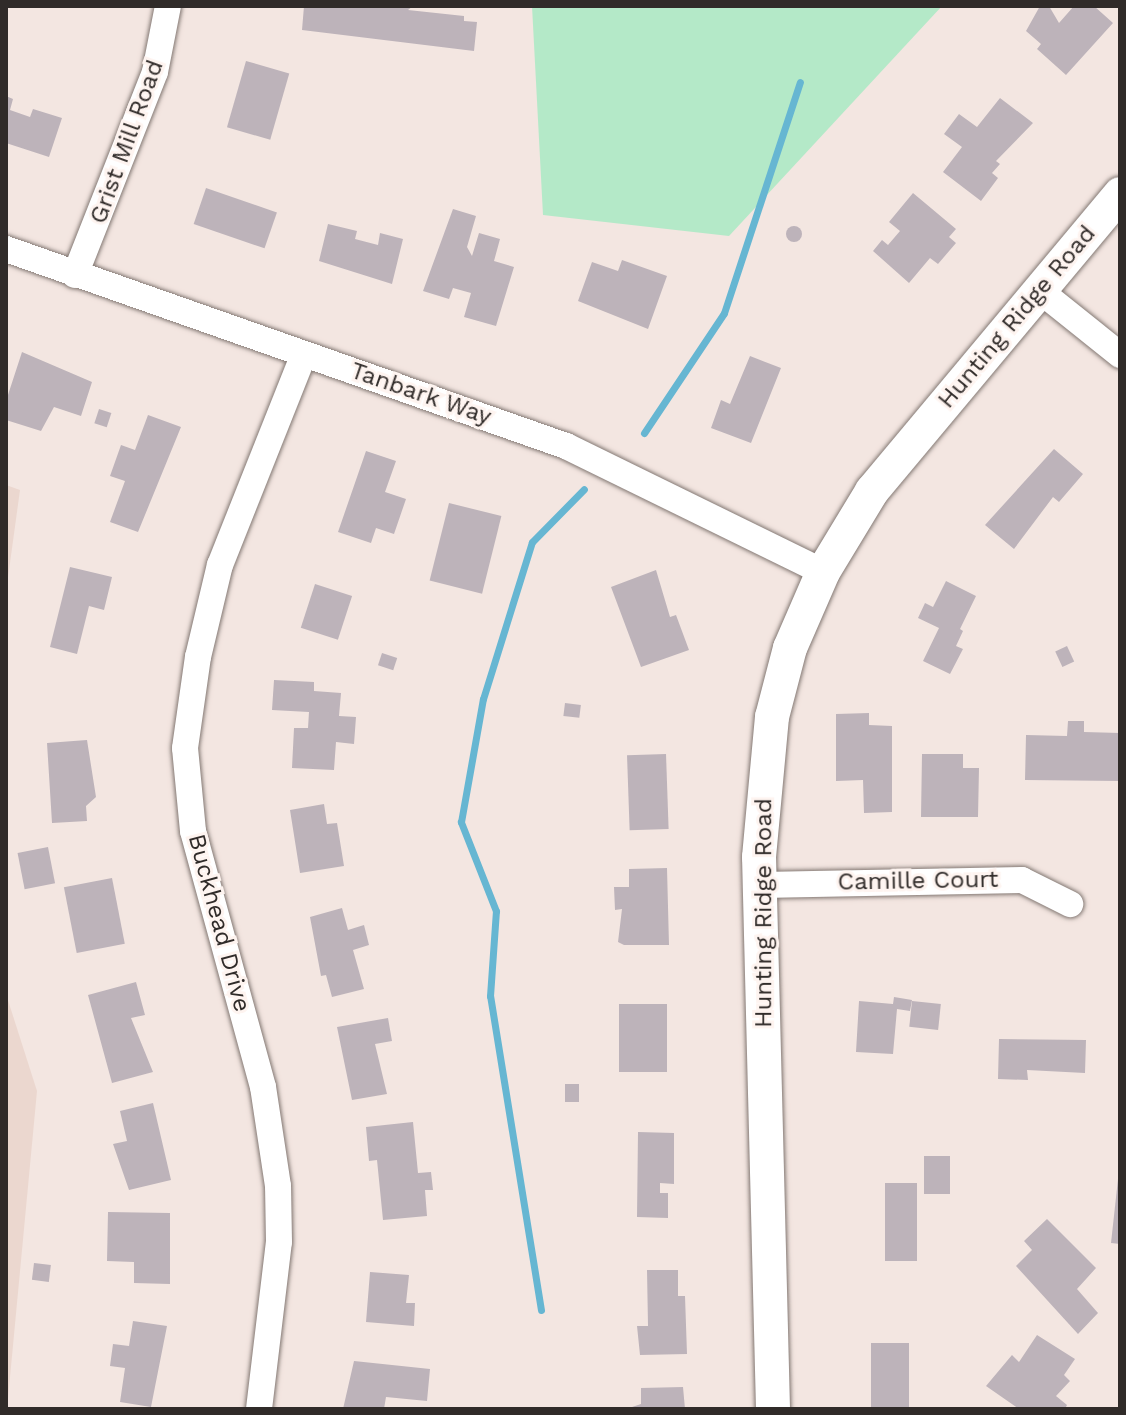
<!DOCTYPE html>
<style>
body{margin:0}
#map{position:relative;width:1126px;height:1415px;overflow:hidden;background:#f3e6e1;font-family:"Work Sans",sans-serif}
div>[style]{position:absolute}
.built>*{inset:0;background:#ebd7cf}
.green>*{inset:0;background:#b4e9c8}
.stream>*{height:7px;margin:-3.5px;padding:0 3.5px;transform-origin:3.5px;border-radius:3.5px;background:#66b6d2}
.building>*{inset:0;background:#bdb3ba;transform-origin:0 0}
.round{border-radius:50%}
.roads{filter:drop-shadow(0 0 2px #837873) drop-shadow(0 0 2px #837873)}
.minor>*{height:26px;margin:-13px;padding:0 13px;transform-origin:13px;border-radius:13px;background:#fff}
.tertiary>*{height:34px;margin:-17px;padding:0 17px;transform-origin:17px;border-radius:17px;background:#fff}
span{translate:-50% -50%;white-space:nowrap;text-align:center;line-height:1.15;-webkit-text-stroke:6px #fef4f0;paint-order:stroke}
.street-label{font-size:24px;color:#302b29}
.frame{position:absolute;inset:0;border:8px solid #302b29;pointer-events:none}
</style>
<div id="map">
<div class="built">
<div style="clip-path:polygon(6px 485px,20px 490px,6px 592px)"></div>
<div style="clip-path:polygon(6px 994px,37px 1091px,7px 1409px,6px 1409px)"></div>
</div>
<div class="green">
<div style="clip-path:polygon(532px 6px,942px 6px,729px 236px,543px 215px)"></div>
</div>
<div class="stream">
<div style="left:644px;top:433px;width:144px;rotate:-56.3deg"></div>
<div style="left:724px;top:313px;width:243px;rotate:-71.8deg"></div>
<div style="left:541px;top:1310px;width:318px;rotate:-99.2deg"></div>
<div style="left:490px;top:996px;width:85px;rotate:-86deg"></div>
<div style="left:496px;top:911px;width:96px;rotate:-111.5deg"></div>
<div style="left:461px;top:822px;width:125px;rotate:-79.9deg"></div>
<div style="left:483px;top:699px;width:164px;rotate:-72.7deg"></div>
<div style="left:532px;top:542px;width:74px;rotate:-45.5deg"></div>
</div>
<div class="building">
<div style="clip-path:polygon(304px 6px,413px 6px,408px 10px,464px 16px,464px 21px,477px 22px,474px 51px,302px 30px)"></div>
<div style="clip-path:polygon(1040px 6px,1049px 6px,1059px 23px,1074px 6px,1094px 6px,1113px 23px,1066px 75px,1037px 49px,1041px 44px,1026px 31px)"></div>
<div style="left:246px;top:61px;width:45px;height:69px;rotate:16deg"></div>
<div style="clip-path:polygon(6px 96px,13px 99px,10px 110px,30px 117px,33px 109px,62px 118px,49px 157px,6px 143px)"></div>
<div style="clip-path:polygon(1000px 98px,1033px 123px,996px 161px,1000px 164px,992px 173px,998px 178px,981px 201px,943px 172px,962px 147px,944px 134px,959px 114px,977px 127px)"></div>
<div style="left:206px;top:188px;width:75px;height:38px;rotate:19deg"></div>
<div style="clip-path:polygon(913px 193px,956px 229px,949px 237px,956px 243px,938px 264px,930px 258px,909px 283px,873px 251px,882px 240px,888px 245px,900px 231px,889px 222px)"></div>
<div style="clip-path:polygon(453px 209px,476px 216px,467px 247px,472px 256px,479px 233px,500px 239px,494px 261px,514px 267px,496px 326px,464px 317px,471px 293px,453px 288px,449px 299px,423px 291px)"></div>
<div style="clip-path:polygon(328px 224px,357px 231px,355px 239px,378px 245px,380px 233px,403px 239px,392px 284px,319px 261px)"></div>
<div class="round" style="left:786px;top:226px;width:16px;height:16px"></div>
<div style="clip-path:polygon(622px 260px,667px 276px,648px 329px,578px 301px,592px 262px,618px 271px)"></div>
<div style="clip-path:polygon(22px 352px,92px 382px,81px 416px,54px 407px,41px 431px,6px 420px,6px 401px)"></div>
<div style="clip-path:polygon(750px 356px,781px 368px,751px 443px,711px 428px,721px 400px,730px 404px)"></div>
<div style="left:99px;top:409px;width:13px;height:15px;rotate:18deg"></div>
<div style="clip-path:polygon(148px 415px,181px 427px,138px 532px,110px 522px,125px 481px,110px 476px,121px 445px,135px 450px)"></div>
<div style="clip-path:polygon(1054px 449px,1083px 474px,1059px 502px,1053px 497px,1014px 549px,985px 525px)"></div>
<div style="clip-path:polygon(366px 451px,396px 461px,385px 492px,406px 499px,394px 534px,376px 528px,371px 543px,338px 532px)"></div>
<div style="left:449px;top:503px;width:54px;height:80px;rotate:14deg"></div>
<div style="clip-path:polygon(70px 567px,112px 577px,104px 610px,89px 606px,77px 654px,50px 647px)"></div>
<div style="clip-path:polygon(656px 570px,670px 617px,676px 615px,689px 650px,641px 667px,611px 587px)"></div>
<div style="clip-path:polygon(946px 581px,976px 596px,960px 629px,963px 631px,956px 646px,963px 649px,950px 674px,923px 661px,939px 628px,918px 618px,925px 603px,933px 607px)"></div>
<div style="left:315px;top:584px;width:39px;height:46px;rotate:18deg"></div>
<div style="left:1067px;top:646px;width:17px;height:13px;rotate:65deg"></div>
<div style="left:382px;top:653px;width:16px;height:13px;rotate:18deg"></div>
<div style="clip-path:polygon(274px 680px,314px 682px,314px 691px,341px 693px,339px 716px,356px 717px,354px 744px,336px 742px,334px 770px,292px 768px,294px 728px,308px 728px,309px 712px,272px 710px)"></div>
<div style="left:565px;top:703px;width:16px;height:13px;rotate:7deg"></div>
<div style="clip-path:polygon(869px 713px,869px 725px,892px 726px,892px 812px,864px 813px,863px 780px,836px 781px,836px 714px)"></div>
<div style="clip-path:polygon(1068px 721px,1084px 721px,1084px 732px,1120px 733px,1120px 781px,1025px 780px,1026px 735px,1067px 736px)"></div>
<div style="clip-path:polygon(87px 740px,96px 797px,86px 806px,87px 821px,52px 823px,47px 743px)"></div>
<div style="left:666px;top:754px;width:75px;height:39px;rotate:88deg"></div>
<div style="clip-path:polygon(922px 754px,963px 754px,963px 768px,979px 768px,978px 817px,921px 817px)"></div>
<div style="clip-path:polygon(324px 804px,327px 824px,337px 823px,344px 866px,300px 873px,290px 810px)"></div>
<div style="left:48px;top:847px;width:37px;height:31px;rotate:79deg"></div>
<div style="clip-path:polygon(667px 868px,669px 945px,624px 945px,618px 942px,622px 909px,615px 910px,614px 887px,629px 887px,629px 869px)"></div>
<div style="left:112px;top:878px;width:67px;height:49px;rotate:79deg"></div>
<div style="clip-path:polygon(342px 908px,348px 930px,364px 925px,369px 945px,353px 950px,364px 989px,332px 997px,326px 975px,321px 976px,310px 917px)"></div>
<div style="clip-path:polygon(136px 982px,145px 1015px,131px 1018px,153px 1072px,112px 1083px,88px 995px)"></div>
<div style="clip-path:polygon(894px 997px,912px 1000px,910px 1011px,897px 1009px,893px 1054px,856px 1052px,859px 1001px,893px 1004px)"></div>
<div style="left:912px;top:1001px;width:29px;height:26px;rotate:6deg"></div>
<div style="left:619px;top:1004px;width:48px;height:68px"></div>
<div style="clip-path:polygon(388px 1018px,392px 1041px,375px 1044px,387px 1094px,352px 1100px,337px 1027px)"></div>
<div style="clip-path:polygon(999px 1039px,1086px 1040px,1085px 1073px,1027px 1070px,1028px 1080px,998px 1079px)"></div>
<div style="left:565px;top:1084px;width:14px;height:18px"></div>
<div style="clip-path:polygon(153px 1103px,171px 1180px,129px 1190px,113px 1144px,127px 1141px,120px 1111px)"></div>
<div style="clip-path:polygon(413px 1122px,418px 1173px,431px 1172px,433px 1190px,425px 1190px,427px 1216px,383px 1220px,377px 1160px,369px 1161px,366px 1127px)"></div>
<div style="clip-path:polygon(638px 1132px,674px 1133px,674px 1184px,660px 1183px,660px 1193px,668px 1193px,668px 1218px,637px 1217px)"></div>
<div style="left:924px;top:1156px;width:26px;height:38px"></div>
<div style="clip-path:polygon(1118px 1179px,1120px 1179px,1120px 1244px,1111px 1243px)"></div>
<div style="left:885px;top:1183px;width:32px;height:78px"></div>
<div style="clip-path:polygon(108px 1212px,170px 1213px,170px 1284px,134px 1283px,134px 1262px,107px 1261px)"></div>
<div style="clip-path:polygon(1047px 1219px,1096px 1268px,1077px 1289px,1098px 1313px,1078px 1334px,1016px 1266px,1032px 1250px,1024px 1241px)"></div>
<div style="left:34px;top:1263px;width:17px;height:17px;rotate:7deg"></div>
<div style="clip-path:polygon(647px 1270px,678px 1270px,678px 1296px,685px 1296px,687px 1354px,640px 1355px,637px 1326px,648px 1326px)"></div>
<div style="clip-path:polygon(370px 1272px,409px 1275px,406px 1303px,415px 1303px,414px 1326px,366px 1322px)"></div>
<div style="clip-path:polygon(133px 1321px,167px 1326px,151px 1407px,120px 1402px,125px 1368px,110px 1366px,113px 1344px,129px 1346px)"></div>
<div style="clip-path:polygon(1037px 1335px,1075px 1359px,1064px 1375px,1070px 1381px,1056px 1396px,1067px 1405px,1065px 1409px,1019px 1409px,986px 1386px,1012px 1355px,1019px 1362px)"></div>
<div style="left:909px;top:1343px;width:66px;height:38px;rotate:90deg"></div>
<div style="clip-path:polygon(354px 1361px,430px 1369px,427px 1401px,386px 1397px,384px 1409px,343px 1409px)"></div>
<div style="clip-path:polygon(683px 1387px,685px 1409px,626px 1409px,641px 1404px,641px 1388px)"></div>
</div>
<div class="roads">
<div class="minor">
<div style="left:6px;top:249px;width:594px;rotate:19.38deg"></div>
<div style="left:566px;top:446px;width:286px;rotate:26.1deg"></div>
<div style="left:75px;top:275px;width:218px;rotate:-68.5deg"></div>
<div style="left:155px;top:72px;width:67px;rotate:-78.9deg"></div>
<div style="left:1039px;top:290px;width:104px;rotate:38.7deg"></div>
<div style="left:761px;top:885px;width:261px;rotate:-1.1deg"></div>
<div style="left:1022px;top:880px;width:54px;rotate:26.6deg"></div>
<div style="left:259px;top:1409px;width:168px;rotate:-83.2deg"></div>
<div style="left:279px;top:1242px;width:56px;rotate:-91deg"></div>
<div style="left:278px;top:1186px;width:100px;rotate:-98.6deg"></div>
<div style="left:263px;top:1087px;width:265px;rotate:-105.3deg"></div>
<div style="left:193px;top:831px;width:83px;rotate:-95.5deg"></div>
<div style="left:185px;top:748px;width:92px;rotate:-81.9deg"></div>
<div style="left:198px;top:657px;width:95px;rotate:-76.6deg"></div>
<div style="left:220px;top:565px;width:225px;rotate:-68.3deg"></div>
</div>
<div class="tertiary">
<div style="left:773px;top:1409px;width:552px;rotate:-91.45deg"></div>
<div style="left:759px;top:857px;width:141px;rotate:-84.7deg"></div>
<div style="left:772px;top:717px;width:71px;rotate:-75.4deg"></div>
<div style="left:790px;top:648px;width:83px;rotate:-66.5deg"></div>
<div style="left:823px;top:572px;width:95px;rotate:-58.8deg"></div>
<div style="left:872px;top:491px;width:387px;rotate:-50.1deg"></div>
</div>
</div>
<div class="street-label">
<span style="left:127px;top:142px;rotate:-70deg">Grist Mill Road</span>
<span style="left:1017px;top:317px;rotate:-50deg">Hunting Ridge Road</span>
<span style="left:421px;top:394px;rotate:19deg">Tanbark Way</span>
<span style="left:918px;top:881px;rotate:-1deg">Camille Court</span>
<span style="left:764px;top:913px;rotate:-90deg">Hunting Ridge Road</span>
<span style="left:219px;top:923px;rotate:75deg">Buckhead Drive</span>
</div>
<div class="frame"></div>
</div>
